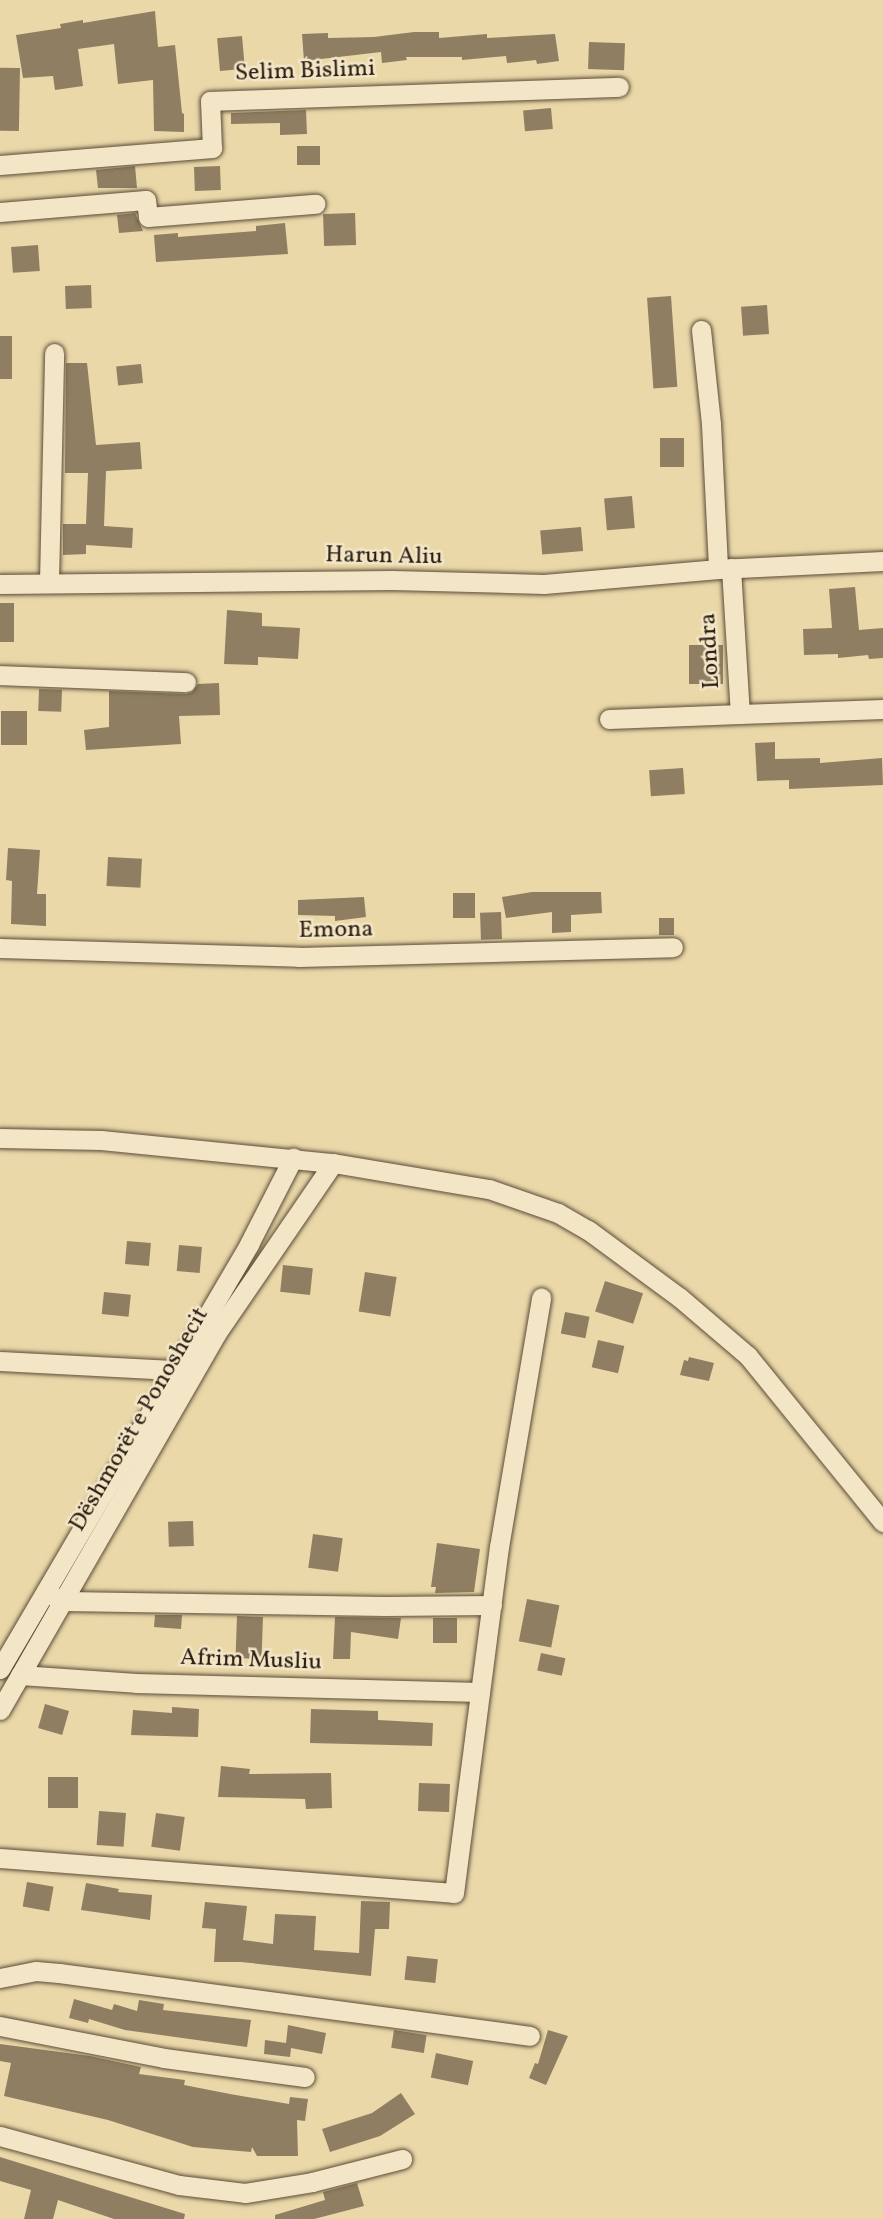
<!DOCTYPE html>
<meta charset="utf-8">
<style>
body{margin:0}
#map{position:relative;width:883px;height:2219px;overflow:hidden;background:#ebd8a9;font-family:Vollkorn,serif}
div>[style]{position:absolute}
.building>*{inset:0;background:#8f7e61;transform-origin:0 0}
.roads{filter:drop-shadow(0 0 2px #5b4c38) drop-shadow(0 0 2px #5b4c38)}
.minor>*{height:19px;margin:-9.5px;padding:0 9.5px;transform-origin:9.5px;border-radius:9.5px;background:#f2e6c7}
span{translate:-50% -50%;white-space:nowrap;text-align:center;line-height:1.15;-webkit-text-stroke:5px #f2e6c7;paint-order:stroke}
.street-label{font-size:24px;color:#2b1d13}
</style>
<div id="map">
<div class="building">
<div style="clip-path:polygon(155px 11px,158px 47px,175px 45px,182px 113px,184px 114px,184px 132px,154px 131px,153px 80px,118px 84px,114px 44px,78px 49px,83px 86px,55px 90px,53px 76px,23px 78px,16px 35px,61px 28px,60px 24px,83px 20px,83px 23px)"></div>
<div style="clip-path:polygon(414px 32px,439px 32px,439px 38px,487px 34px,487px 38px,555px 34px,559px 61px,537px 64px,536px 60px,507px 63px,506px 56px,462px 60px,462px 57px,406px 57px,407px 60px,382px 63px,381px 52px,304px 61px,302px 34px,328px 33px,328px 38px,374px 37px)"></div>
<div style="left:242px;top:36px;width:33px;height:25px;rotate:85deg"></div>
<div style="left:589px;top:42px;width:36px;height:27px;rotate:2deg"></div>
<div style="left:20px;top:68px;width:63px;height:20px;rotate:91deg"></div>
<div style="left:551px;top:108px;width:21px;height:28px;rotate:85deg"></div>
<div style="clip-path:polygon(306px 110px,307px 134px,280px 135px,280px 123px,231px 124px,231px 113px)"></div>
<div style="left:297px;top:146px;width:23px;height:19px"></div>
<div style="clip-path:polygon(135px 166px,137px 188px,98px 188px,96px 170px)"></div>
<div style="left:220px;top:166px;width:24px;height:26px;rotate:88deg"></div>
<div style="clip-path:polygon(135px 213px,143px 231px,119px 233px,117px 215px)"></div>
<div style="left:355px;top:213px;width:32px;height:32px;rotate:88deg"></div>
<div style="clip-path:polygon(285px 223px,288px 254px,156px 262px,154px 235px,178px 233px,178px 237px,256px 231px,256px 226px)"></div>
<div style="left:38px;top:245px;width:26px;height:27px;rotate:86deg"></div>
<div style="left:91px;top:285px;width:23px;height:26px;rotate:88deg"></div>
<div style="left:671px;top:296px;width:91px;height:24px;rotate:86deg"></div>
<div style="left:767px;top:305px;width:29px;height:26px;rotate:86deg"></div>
<div style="left:0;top:336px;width:12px;height:43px"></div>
<div style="clip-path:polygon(66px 363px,87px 363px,96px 445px,140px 442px,142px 469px,106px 471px,104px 526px,133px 528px,132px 548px,86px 545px,86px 554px,63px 555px,63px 524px,86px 524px,88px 473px,65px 473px)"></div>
<div style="left:141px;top:364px;width:19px;height:25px;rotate:84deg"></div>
<div style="left:660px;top:438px;width:24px;height:29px"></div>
<div style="left:632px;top:496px;width:32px;height:28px;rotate:85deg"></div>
<div style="left:581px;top:527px;width:24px;height:41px;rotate:85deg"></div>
<div style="clip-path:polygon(855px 587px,859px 630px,883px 628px,883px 658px,869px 659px,868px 655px,838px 658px,838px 654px,804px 655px,803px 629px,832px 628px,829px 589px)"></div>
<div style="left:0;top:603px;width:14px;height:39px"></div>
<div style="clip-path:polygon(227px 610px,262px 613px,262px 626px,300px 628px,298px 659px,258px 657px,258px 665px,224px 664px)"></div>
<div style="left:689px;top:645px;width:34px;height:39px"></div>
<div style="clip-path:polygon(219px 683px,220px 715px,179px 716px,181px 744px,86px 750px,84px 730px,109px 727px,109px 691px,186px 694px,192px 692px,198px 684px)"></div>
<div style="left:39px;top:689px;width:23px;height:22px;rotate:2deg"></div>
<div style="left:27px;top:711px;width:34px;height:26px;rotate:90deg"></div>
<div style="clip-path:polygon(775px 742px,775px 759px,820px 758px,820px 763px,882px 758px,883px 785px,789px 789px,789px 780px,757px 781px,755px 743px)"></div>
<div style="left:683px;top:768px;width:26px;height:34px;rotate:86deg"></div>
<div style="clip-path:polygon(8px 848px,40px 850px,37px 894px,46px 894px,46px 926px,11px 924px,12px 881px,6px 880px)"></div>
<div style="left:108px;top:857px;width:34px;height:29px;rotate:3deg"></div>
<div style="clip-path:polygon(532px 892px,601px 892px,602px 913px,571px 915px,571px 932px,552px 933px,552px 912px,506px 918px,502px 897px)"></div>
<div style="left:453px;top:893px;width:22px;height:25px"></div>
<div style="clip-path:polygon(364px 897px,366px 917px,335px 921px,335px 916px,298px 915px,298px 900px)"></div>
<div style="left:501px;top:912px;width:27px;height:21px;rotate:88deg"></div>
<div style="left:659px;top:918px;width:15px;height:17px"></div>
<div style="left:127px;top:1241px;width:24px;height:23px;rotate:5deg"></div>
<div style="left:179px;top:1245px;width:23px;height:26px;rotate:5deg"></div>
<div style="left:283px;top:1265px;width:30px;height:27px;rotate:6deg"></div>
<div style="left:365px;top:1272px;width:32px;height:40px;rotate:9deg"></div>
<div style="left:605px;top:1281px;width:40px;height:32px;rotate:18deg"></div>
<div style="left:104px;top:1292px;width:27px;height:22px;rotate:6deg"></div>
<div style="left:565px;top:1312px;width:25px;height:22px;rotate:11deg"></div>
<div style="left:598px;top:1340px;width:27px;height:28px;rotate:13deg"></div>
<div style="clip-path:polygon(689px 1357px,714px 1363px,709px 1381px,680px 1375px,684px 1360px,688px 1361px)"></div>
<div style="left:193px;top:1521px;width:25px;height:25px;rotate:88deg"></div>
<div style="left:313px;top:1534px;width:30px;height:34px;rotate:8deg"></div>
<div style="clip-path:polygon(437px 1543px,480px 1549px,474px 1592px,435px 1593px,436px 1587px,431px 1587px)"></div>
<div style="left:527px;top:1599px;width:33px;height:43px;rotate:11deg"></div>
<div style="clip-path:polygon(155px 1615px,182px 1615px,181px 1629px,154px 1627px)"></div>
<div style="left:237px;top:1616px;width:26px;height:42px;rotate:2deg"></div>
<div style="clip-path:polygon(335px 1617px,401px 1618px,398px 1639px,351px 1632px,350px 1659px,333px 1659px)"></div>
<div style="left:433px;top:1618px;width:24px;height:25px"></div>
<div style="left:541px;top:1653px;width:25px;height:18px;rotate:12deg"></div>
<div style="left:45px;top:1704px;width:25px;height:25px;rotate:16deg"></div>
<div style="clip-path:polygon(172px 1707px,199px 1709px,198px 1737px,131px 1735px,133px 1710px,172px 1713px)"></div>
<div style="clip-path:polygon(311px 1709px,378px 1711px,378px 1720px,433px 1723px,432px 1746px,310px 1743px)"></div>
<div style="clip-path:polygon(221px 1766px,250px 1769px,249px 1774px,331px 1773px,332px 1808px,306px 1809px,305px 1799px,218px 1797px)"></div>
<div style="left:48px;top:1777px;width:30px;height:31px"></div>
<div style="left:419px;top:1783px;width:31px;height:28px;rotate:2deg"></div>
<div style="left:99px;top:1811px;width:27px;height:34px;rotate:4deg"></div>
<div style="left:156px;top:1813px;width:29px;height:34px;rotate:8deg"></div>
<div style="left:27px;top:1882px;width:27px;height:25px;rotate:10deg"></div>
<div style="clip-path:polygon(86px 1883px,119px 1889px,118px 1892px,152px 1895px,150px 1920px,81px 1910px)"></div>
<div style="clip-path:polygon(361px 1901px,390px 1902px,389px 1929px,375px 1929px,371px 1976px,241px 1962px,214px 1962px,216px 1929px,202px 1928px,205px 1902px,247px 1906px,243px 1940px,273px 1944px,275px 1914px,316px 1916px,314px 1950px,359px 1953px)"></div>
<div style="left:407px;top:1956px;width:31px;height:24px;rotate:6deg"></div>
<div style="clip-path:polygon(74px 1999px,112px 2010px,114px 2004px,137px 2011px,139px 2000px,164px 2004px,163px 2010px,251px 2020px,247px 2047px,125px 2030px,89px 2019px,88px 2023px,69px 2018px)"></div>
<div style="clip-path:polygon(288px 2025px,326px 2033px,322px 2054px,291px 2048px,290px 2057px,264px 2054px,265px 2040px,286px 2043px)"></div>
<div style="left:394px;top:2030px;width:33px;height:18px;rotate:9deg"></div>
<div style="clip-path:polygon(548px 2030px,568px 2036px,546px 2085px,529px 2078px,535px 2063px,538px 2064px)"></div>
<div style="clip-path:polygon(0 2044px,90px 2056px,141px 2067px,139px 2074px,185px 2080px,184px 2085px,230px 2094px,289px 2104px,290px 2097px,308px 2099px,305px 2121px,297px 2120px,298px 2156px,257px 2156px,252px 2147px,251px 2152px,193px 2147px,108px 2120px,4px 2096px,11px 2063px,0 2061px)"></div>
<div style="left:436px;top:2053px;width:38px;height:25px;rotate:12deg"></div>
<div style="clip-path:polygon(401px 2093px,415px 2114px,380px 2136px,330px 2152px,322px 2129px,372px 2113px)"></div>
<div style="clip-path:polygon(0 2157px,185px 2214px,184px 2219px,114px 2219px,58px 2200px,53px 2219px,24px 2219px,31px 2190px,0 2181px)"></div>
<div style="clip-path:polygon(357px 2183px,364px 2206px,314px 2219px,275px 2219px,275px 2215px,325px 2200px,323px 2192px)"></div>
</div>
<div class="roads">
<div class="minor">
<div style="left:0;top:165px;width:213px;rotate:-4.6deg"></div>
<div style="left:212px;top:148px;width:47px;rotate:-92.4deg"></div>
<div style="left:210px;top:101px;width:409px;rotate:-2deg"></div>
<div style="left:0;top:212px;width:146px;rotate:-4.7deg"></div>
<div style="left:146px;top:200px;width:17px;rotate:83deg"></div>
<div style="left:148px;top:217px;width:168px;rotate:-4.5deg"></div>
<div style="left:701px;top:330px;width:95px;rotate:83.9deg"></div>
<div style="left:711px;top:424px;width:145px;rotate:87.2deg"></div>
<div style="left:731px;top:568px;width:146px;rotate:86.5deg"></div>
<div style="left:740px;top:714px;width:143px;rotate:-2deg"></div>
<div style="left:49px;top:581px;width:228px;rotate:-88.7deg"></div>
<div style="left:0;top:584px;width:392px;rotate:-0.6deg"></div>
<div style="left:392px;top:580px;width:152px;rotate:1.5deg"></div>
<div style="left:544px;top:584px;width:175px;rotate:-4.9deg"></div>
<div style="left:718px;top:569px;width:165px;rotate:-2.8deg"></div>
<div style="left:0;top:675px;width:186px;rotate:2.2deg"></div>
<div style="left:609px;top:719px;width:131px;rotate:-2.2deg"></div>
<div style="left:0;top:948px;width:299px;rotate:1.7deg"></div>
<div style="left:299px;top:957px;width:374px;rotate:-1.5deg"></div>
<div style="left:0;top:1138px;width:101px;rotate:1.1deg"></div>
<div style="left:101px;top:1140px;width:233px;rotate:5.7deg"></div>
<div style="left:333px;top:1163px;width:158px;rotate:9.5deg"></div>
<div style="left:489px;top:1189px;width:73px;rotate:19.2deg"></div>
<div style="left:558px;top:1213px;width:34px;rotate:30deg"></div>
<div style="left:588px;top:1230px;width:113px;rotate:36.4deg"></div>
<div style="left:679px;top:1297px;width:91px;rotate:40.5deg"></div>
<div style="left:748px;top:1356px;width:214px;rotate:50.9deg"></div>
<div style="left:0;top:1361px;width:173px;rotate:3deg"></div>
<div style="left:55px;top:1597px;width:10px;rotate:24deg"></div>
<div style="left:64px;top:1601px;width:321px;rotate:0.9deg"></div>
<div style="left:385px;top:1606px;width:107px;rotate:-0.5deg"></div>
<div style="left:0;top:1669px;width:493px;rotate:-59.6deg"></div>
<div style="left:249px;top:1244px;width:97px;rotate:-62.9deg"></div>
<div style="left:20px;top:1675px;width:116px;rotate:3.9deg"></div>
<div style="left:136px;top:1683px;width:344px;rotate:1.5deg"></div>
<div style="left:0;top:1710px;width:434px;rotate:-60.1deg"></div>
<div style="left:216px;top:1334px;width:207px;rotate:-55.6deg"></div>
<div style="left:0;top:1858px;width:455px;rotate:4.4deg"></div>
<div style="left:454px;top:1893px;width:349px;rotate:-82.6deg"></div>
<div style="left:499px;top:1547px;width:253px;rotate:-80.4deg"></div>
<div style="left:0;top:1978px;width:37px;rotate:-11deg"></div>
<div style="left:36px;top:1971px;width:23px;rotate:5deg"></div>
<div style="left:59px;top:1973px;width:475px;rotate:7.6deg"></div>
<div style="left:0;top:2026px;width:167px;rotate:11deg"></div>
<div style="left:164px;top:2058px;width:142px;rotate:7.7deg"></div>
<div style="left:0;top:2136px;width:186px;rotate:15.3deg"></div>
<div style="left:179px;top:2185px;width:66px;rotate:6.9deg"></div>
<div style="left:245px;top:2193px;width:68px;rotate:-9.3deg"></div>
<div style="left:312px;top:2182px;width:93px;rotate:-14.3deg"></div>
</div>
</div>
<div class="street-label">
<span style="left:305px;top:72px;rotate:-2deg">Selim Bislimi</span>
<span style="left:384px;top:557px;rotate:1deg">Harun Aliu</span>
<span style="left:711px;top:651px;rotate:-93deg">Londra</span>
<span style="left:336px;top:931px;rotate:-1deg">Emona</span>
<span style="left:140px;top:1420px;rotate:-60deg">Dëshmorët e Ponoshecit</span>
<span style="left:251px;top:1661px;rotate:2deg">Afrim Musliu</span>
</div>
</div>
